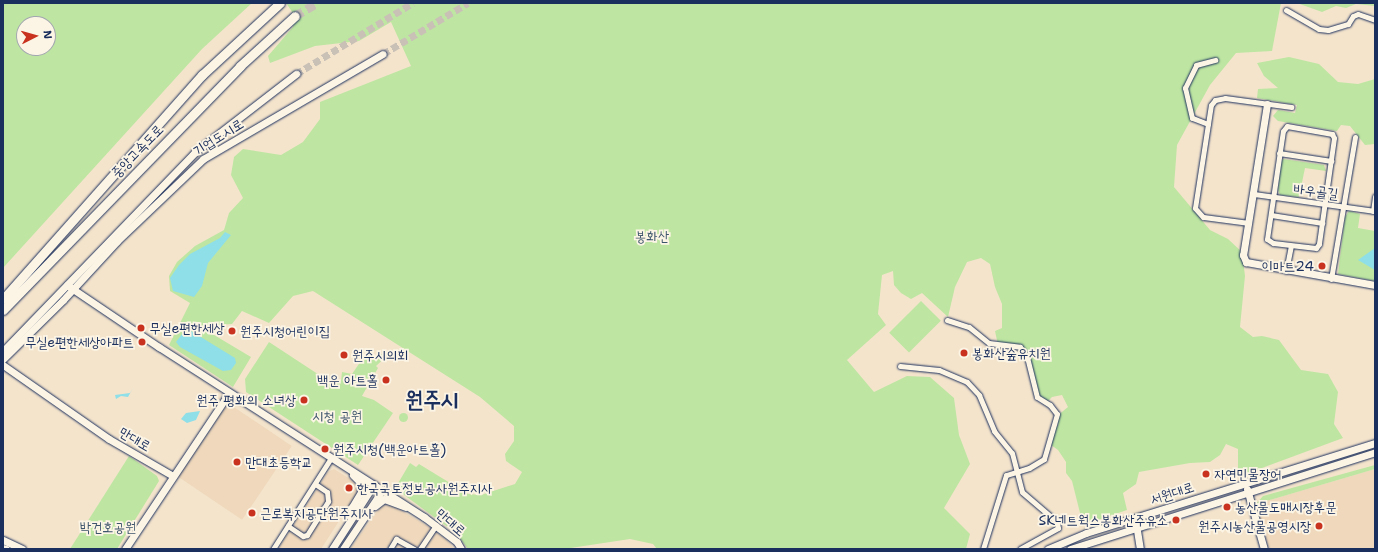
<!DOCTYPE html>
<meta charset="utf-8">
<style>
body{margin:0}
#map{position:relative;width:1378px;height:552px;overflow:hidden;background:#f4e4cc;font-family:"Shantell Sans","Poor Story",sans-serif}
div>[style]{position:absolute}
.built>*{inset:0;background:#efd8bb;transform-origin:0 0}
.green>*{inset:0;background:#bee6a2;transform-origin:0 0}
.round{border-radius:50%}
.water>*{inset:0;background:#8edfe7}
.secondary-tunnel>*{height:7px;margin-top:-3.5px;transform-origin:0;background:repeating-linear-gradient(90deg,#c9c0b6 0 7px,transparent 0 10.5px)}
.highway-tunnel>*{height:9px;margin-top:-4.5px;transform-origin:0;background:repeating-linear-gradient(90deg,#c9c0b6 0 9px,transparent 0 13.5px)}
.roads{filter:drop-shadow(0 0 1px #1b2f5e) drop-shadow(0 0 1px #1b2f5e)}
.street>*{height:5px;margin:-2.5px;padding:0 2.5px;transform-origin:2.5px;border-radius:2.5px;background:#fcf5e5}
.secondary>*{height:7px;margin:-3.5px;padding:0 3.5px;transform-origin:3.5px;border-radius:3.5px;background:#fcf5e5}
.highway>*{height:9px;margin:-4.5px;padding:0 4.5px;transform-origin:4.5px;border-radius:4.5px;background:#fcf5e5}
.dots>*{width:11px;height:11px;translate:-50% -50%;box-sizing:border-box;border:2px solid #fcf5e5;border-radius:50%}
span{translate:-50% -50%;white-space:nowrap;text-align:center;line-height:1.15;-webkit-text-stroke:3.5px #fcf5e5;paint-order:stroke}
.street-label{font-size:14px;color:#1b2f5e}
.park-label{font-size:14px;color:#3c546c}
.poi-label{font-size:14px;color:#1b2f5e}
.right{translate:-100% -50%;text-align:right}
.left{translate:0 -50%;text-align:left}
.town-label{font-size:22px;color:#1b2f5e;font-weight:700}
.frame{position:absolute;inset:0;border:4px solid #1b2f5e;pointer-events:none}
.north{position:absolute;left:16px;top:16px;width:40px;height:40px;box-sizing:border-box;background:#fcf5e5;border:1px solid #a2a6af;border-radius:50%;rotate:84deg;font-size:11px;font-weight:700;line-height:16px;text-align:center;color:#1b2f5e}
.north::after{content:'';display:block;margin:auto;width:14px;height:18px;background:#c8321e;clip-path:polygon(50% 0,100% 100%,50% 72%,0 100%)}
</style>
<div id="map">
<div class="built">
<div style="left:228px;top:403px;width:77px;height:89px;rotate:34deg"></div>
<div style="clip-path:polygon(334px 469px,355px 482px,357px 493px,321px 549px,278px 549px,328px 472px)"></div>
<div style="clip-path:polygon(1375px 469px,1375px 549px,1269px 549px,1256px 504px)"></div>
<div style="clip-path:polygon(385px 501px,429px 527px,447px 540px,454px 549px,350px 549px)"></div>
</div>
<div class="green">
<div style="clip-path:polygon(evenodd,3px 3px,252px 3px,202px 49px,3px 268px,3px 3px,24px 24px,48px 24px,48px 48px,24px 48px,24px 24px)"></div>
<div style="clip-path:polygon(286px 3px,1281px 3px,1272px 51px,1236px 53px,1210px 85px,1177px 145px,1174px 187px,1210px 230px,1228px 239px,1242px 252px,1245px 276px,1240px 327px,1253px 337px,1262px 336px,1279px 340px,1301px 370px,1328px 374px,1338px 392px,1334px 424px,1343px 438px,1238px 477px,1238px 449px,1226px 444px,1220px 455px,1210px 462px,1190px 463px,1139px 472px,1136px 484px,1123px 493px,1127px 510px,1083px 525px,1072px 481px,1066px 473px,1066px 462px,1058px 450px,1051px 445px,1051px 434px,1058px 425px,1057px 416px,1068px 407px,1062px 395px,1052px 397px,1046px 403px,1038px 396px,1022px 348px,998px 345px,995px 331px,1002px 328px,1002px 304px,995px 287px,990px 264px,981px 258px,967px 262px,955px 287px,948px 317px,922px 293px,911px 299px,901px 293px,894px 285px,893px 271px,882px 275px,878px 314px,886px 325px,847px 360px,874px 392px,907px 376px,930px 377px,954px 398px,959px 435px,970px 464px,944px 508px,970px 534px,966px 549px,657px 549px,653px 544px,630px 539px,564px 549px,468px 549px,456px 533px,400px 492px,397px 485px,410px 463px,416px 467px,419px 464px,468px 494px,481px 495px,515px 484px,522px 472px,506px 461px,505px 454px,514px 441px,514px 426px,480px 397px,313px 291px,293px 296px,269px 323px,242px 311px,232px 324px,199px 326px,251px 357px,233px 387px,169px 345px,190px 303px,170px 291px,169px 276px,177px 262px,195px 246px,224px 230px,229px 213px,243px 198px,231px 175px,234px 157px,243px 149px,281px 155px,303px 142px,320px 119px,320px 102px,411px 66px,391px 22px,359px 41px,315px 46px,270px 63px,268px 56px,293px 27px,295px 16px)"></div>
<div style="clip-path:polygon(1297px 3px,1375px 3px,1375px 6px,1356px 4px,1346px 8px,1336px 6px,1322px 12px)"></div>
<div style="clip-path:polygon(1289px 57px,1319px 64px,1338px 82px,1358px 84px,1375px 79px,1375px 144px,1365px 145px,1350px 126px,1341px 125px,1337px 131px,1278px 121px,1273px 116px,1278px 110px,1295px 113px,1297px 105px,1257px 98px,1258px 89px,1278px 88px,1264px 76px,1257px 63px)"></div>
<div style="clip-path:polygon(1283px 159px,1324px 165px,1326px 171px,1305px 168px,1299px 197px,1280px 195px,1278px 190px,1281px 162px)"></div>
<div style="clip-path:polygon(1349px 211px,1360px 214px,1358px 228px,1375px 231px,1375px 281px,1338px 274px,1345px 217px)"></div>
<div style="left:921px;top:301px;width:28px;height:45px;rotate:45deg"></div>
<div style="clip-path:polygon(269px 342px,333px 384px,341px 381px,342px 372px,352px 374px,365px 355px,372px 360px,378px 354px,388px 355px,376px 366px,378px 368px,362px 396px,374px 400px,393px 413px,358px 465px,246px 392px,245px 379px)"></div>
<div class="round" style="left:398.5px;top:412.5px;width:9px;height:9px"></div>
<div style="clip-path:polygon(129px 456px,157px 476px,159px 481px,117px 549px,70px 549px)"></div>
<div style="clip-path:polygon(1375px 465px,1375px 469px,1256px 504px,1263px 496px)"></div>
</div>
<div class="water">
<div style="clip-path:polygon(225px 232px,231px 235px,208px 263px,202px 286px,194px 297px,173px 291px,170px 278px,179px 265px,190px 254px,220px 238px)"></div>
<div style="clip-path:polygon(1375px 248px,1375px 270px,1358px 260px)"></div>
<div style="clip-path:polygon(191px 331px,235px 358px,236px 363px,231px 370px,223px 371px,180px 347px,176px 342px,182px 334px)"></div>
<div style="clip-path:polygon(133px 388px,128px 397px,121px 396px,116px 399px,115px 395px,130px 393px)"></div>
<div style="clip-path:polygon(200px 411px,196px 420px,187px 423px,181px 419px,186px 413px)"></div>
</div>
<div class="secondary-tunnel">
<div style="left:383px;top:54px;width:99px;rotate:-31deg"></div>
<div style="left:296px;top:74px;width:137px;rotate:-31.3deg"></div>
</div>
<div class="highway-tunnel">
<div style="left:295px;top:16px;width:26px;rotate:-31deg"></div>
</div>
<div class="roads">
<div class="street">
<div style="left:1286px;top:10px;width:38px;rotate:30deg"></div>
<div style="left:1319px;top:29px;width:9px;rotate:6deg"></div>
<div style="left:1328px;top:30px;width:21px;rotate:-17deg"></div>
<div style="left:1348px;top:24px;width:9px;rotate:-58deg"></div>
<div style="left:1353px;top:16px;width:5px;rotate:-22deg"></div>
<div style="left:1358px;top:14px;width:18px;rotate:19deg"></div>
<div style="left:1208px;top:124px;width:17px;rotate:-159deg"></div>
<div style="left:1192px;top:118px;width:31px;rotate:-103deg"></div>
<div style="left:1185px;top:88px;width:25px;rotate:-64deg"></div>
<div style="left:1196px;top:65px;width:20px;rotate:-15deg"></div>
<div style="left:1287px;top:126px;width:46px;rotate:10.1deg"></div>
<div style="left:1332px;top:134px;width:4px;rotate:63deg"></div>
<div style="left:1334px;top:138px;width:107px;rotate:98.1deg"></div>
<div style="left:1319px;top:244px;width:5px;rotate:127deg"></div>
<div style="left:1316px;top:248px;width:43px;rotate:-173.4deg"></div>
<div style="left:1273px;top:243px;width:7px;rotate:-146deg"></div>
<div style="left:1267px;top:239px;width:109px;rotate:-81.6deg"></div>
<div style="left:1283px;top:131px;width:6px;rotate:-51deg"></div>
<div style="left:1279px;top:153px;width:53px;rotate:8.7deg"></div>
<div style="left:1254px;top:194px;width:122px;rotate:8deg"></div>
<div style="left:1373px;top:211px;width:15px;rotate:-82deg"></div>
<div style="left:1271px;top:215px;width:52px;rotate:8.9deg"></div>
<div style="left:1249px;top:223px;width:46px;rotate:-172.6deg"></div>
<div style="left:1203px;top:217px;width:12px;rotate:-132deg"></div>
<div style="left:1195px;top:208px;width:104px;rotate:-81.2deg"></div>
<div style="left:1211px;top:105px;width:6px;rotate:-51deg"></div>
<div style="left:1215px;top:100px;width:10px;rotate:-11deg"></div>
<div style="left:1225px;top:98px;width:67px;rotate:7.8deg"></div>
<div style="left:1286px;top:271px;width:25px;rotate:-79deg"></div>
<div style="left:1331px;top:279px;width:144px;rotate:-80.4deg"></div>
<div style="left:947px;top:320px;width:23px;rotate:18deg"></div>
<div style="left:969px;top:327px;width:26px;rotate:39deg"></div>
<div style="left:989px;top:343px;width:31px;rotate:7deg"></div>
<div style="left:1020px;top:347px;width:12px;rotate:55deg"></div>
<div style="left:1027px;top:357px;width:41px;rotate:76deg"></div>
<div style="left:1037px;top:397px;width:15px;rotate:32deg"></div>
<div style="left:1050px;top:405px;width:11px;rotate:52deg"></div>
<div style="left:1057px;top:414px;width:47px;rotate:106.1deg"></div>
<div style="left:1044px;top:459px;width:17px;rotate:149deg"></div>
<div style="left:1029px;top:468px;width:24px;rotate:163deg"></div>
<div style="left:1006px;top:475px;width:77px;rotate:107.3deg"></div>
<div style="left:900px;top:366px;width:39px;rotate:6deg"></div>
<div style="left:939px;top:370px;width:30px;rotate:23deg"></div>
<div style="left:967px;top:382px;width:18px;rotate:47deg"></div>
<div style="left:979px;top:395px;width:39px;rotate:67deg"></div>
<div style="left:994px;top:431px;width:28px;rotate:51deg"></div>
<div style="left:1012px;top:453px;width:40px;rotate:75.6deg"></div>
<div style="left:1022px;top:492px;width:46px;rotate:40.6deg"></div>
<div style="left:1057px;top:522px;width:6px;rotate:81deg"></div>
<div style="left:1058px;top:528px;width:43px;rotate:151.1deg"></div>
<div style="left:288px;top:526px;width:18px;rotate:34deg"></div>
<div style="left:303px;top:536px;width:4px;rotate:-14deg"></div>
<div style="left:307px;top:535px;width:40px;rotate:-58deg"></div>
<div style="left:328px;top:501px;width:9px;rotate:-96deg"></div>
<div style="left:327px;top:492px;width:14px;rotate:-146deg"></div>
<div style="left:273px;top:549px;width:108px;rotate:-57.5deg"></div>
<div style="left:390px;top:549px;width:12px;rotate:-59deg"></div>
<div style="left:396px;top:539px;width:21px;rotate:29deg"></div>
<div style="left:420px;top:549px;width:29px;rotate:-56deg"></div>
</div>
<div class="secondary">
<div style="left:1267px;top:104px;width:153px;rotate:99deg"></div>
<div style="left:1243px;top:255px;width:8px;rotate:67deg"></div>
<div style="left:1246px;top:262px;width:131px;rotate:10.1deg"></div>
<div style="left:67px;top:285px;width:111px;rotate:34deg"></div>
<div style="left:159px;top:347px;width:315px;rotate:32.7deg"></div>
<div style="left:424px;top:517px;width:41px;rotate:37.1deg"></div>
<div style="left:457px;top:542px;width:8px;rotate:60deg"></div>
<div style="left:3px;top:351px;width:277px;rotate:-46deg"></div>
<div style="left:195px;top:152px;width:128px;rotate:-37.7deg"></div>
<div style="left:3px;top:359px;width:84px;rotate:-44.5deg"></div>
<div style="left:63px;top:300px;width:80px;rotate:-47.5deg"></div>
<div style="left:117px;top:241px;width:119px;rotate:-43.6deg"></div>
<div style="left:203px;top:159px;width:208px;rotate:-30.3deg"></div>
<div style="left:3px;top:365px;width:129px;rotate:34.9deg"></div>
<div style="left:109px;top:439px;width:74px;rotate:30deg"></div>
<div style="left:1247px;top:489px;width:62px;rotate:74.2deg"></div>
<div style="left:375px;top:506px;width:11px;rotate:-38deg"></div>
<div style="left:384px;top:499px;width:23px;rotate:20deg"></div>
<div style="left:350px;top:517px;width:10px;rotate:-79deg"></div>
<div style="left:352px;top:507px;width:17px;rotate:-59deg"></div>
<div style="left:361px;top:492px;width:10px;rotate:-96deg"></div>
<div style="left:360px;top:482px;width:10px;rotate:-135deg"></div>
<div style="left:1136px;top:524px;width:25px;rotate:81deg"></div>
<div style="left:3px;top:540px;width:21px;rotate:25deg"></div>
<div style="left:3px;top:548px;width:3px;rotate:18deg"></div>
<div style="left:125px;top:549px;width:187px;rotate:-56.3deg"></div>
<div style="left:332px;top:549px;width:77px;rotate:-57.1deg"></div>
<div style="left:343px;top:549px;width:72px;rotate:-56.3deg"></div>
<div style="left:1048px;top:549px;width:41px;rotate:-22.8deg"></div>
<div style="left:1086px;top:533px;width:303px;rotate:-17.3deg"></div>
<div style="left:1070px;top:549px;width:320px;rotate:-17.6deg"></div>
</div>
<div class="highway">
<div style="left:3px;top:299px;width:300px;rotate:-48.4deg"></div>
<div style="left:202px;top:75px;width:106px;rotate:-42.7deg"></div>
<div style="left:3px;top:310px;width:340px;rotate:-45.8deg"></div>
<div style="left:240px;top:66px;width:74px;rotate:-42.3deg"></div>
</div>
</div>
<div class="dots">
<div style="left:1322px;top:266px;background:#c8321e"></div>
<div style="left:141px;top:328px;background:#c8321e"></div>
<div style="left:232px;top:331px;background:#c8321e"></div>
<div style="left:142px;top:342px;background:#c8321e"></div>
<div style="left:964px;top:353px;background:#c8321e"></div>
<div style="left:344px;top:355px;background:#c8321e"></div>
<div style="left:386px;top:380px;background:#c8321e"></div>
<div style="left:304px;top:400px;background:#c8321e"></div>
<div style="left:325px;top:449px;background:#c8321e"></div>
<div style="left:237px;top:462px;background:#c8321e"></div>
<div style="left:1206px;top:474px;background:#c8321e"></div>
<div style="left:349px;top:488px;background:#c8321e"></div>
<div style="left:1227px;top:507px;background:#c8321e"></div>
<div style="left:252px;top:513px;background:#c8321e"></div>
<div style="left:1176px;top:520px;background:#c8321e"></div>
<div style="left:1319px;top:526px;background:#c8321e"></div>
</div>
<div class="street-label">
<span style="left:218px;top:137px;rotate:-32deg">기업도시로</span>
<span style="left:137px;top:151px;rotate:-46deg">중앙고속도로</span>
<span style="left:1316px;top:191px;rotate:7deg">바우골길</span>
<span style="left:135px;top:439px;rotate:30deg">만대로</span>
<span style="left:1172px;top:493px;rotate:-18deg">서원대로</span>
<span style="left:451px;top:522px;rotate:41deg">만대로</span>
</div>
<div class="park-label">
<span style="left:652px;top:236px">봉화산</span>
<span style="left:337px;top:416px">시청 공원</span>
<span style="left:108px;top:527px">박건호공원</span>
</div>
<div class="poi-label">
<span class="right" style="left:1314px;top:266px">이마트24</span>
<span class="left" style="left:149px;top:328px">무실e편한세상</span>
<span class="left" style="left:240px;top:331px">원주시청어린이집</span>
<span class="right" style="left:134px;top:342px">무실e편한세상아파트</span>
<span class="left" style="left:972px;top:353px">봉화산숲유치원</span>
<span class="left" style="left:352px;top:355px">원주시의회</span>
<span class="right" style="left:378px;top:380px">백운 아트홀</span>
<span class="right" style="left:296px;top:400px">원주 평화의 소녀상</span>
<span class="left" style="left:333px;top:449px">원주시청(백운아트홀)</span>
<span class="left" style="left:245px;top:462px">만대초등학교</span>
<span class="left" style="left:1214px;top:474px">자연민물장어</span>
<span class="left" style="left:357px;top:488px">한국국토정보공사원주지사</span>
<span class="left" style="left:1235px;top:507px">농산물도매시장후문</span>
<span class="left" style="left:260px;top:513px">근로복지공단원주지사</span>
<span class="right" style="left:1168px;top:520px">SK네트웍스봉화산주유소</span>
<span class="right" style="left:1311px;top:526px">원주시농산물공영시장</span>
</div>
<div class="town-label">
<span style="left:432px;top:400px">원주시</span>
</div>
<div class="frame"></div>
<div class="north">N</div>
</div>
